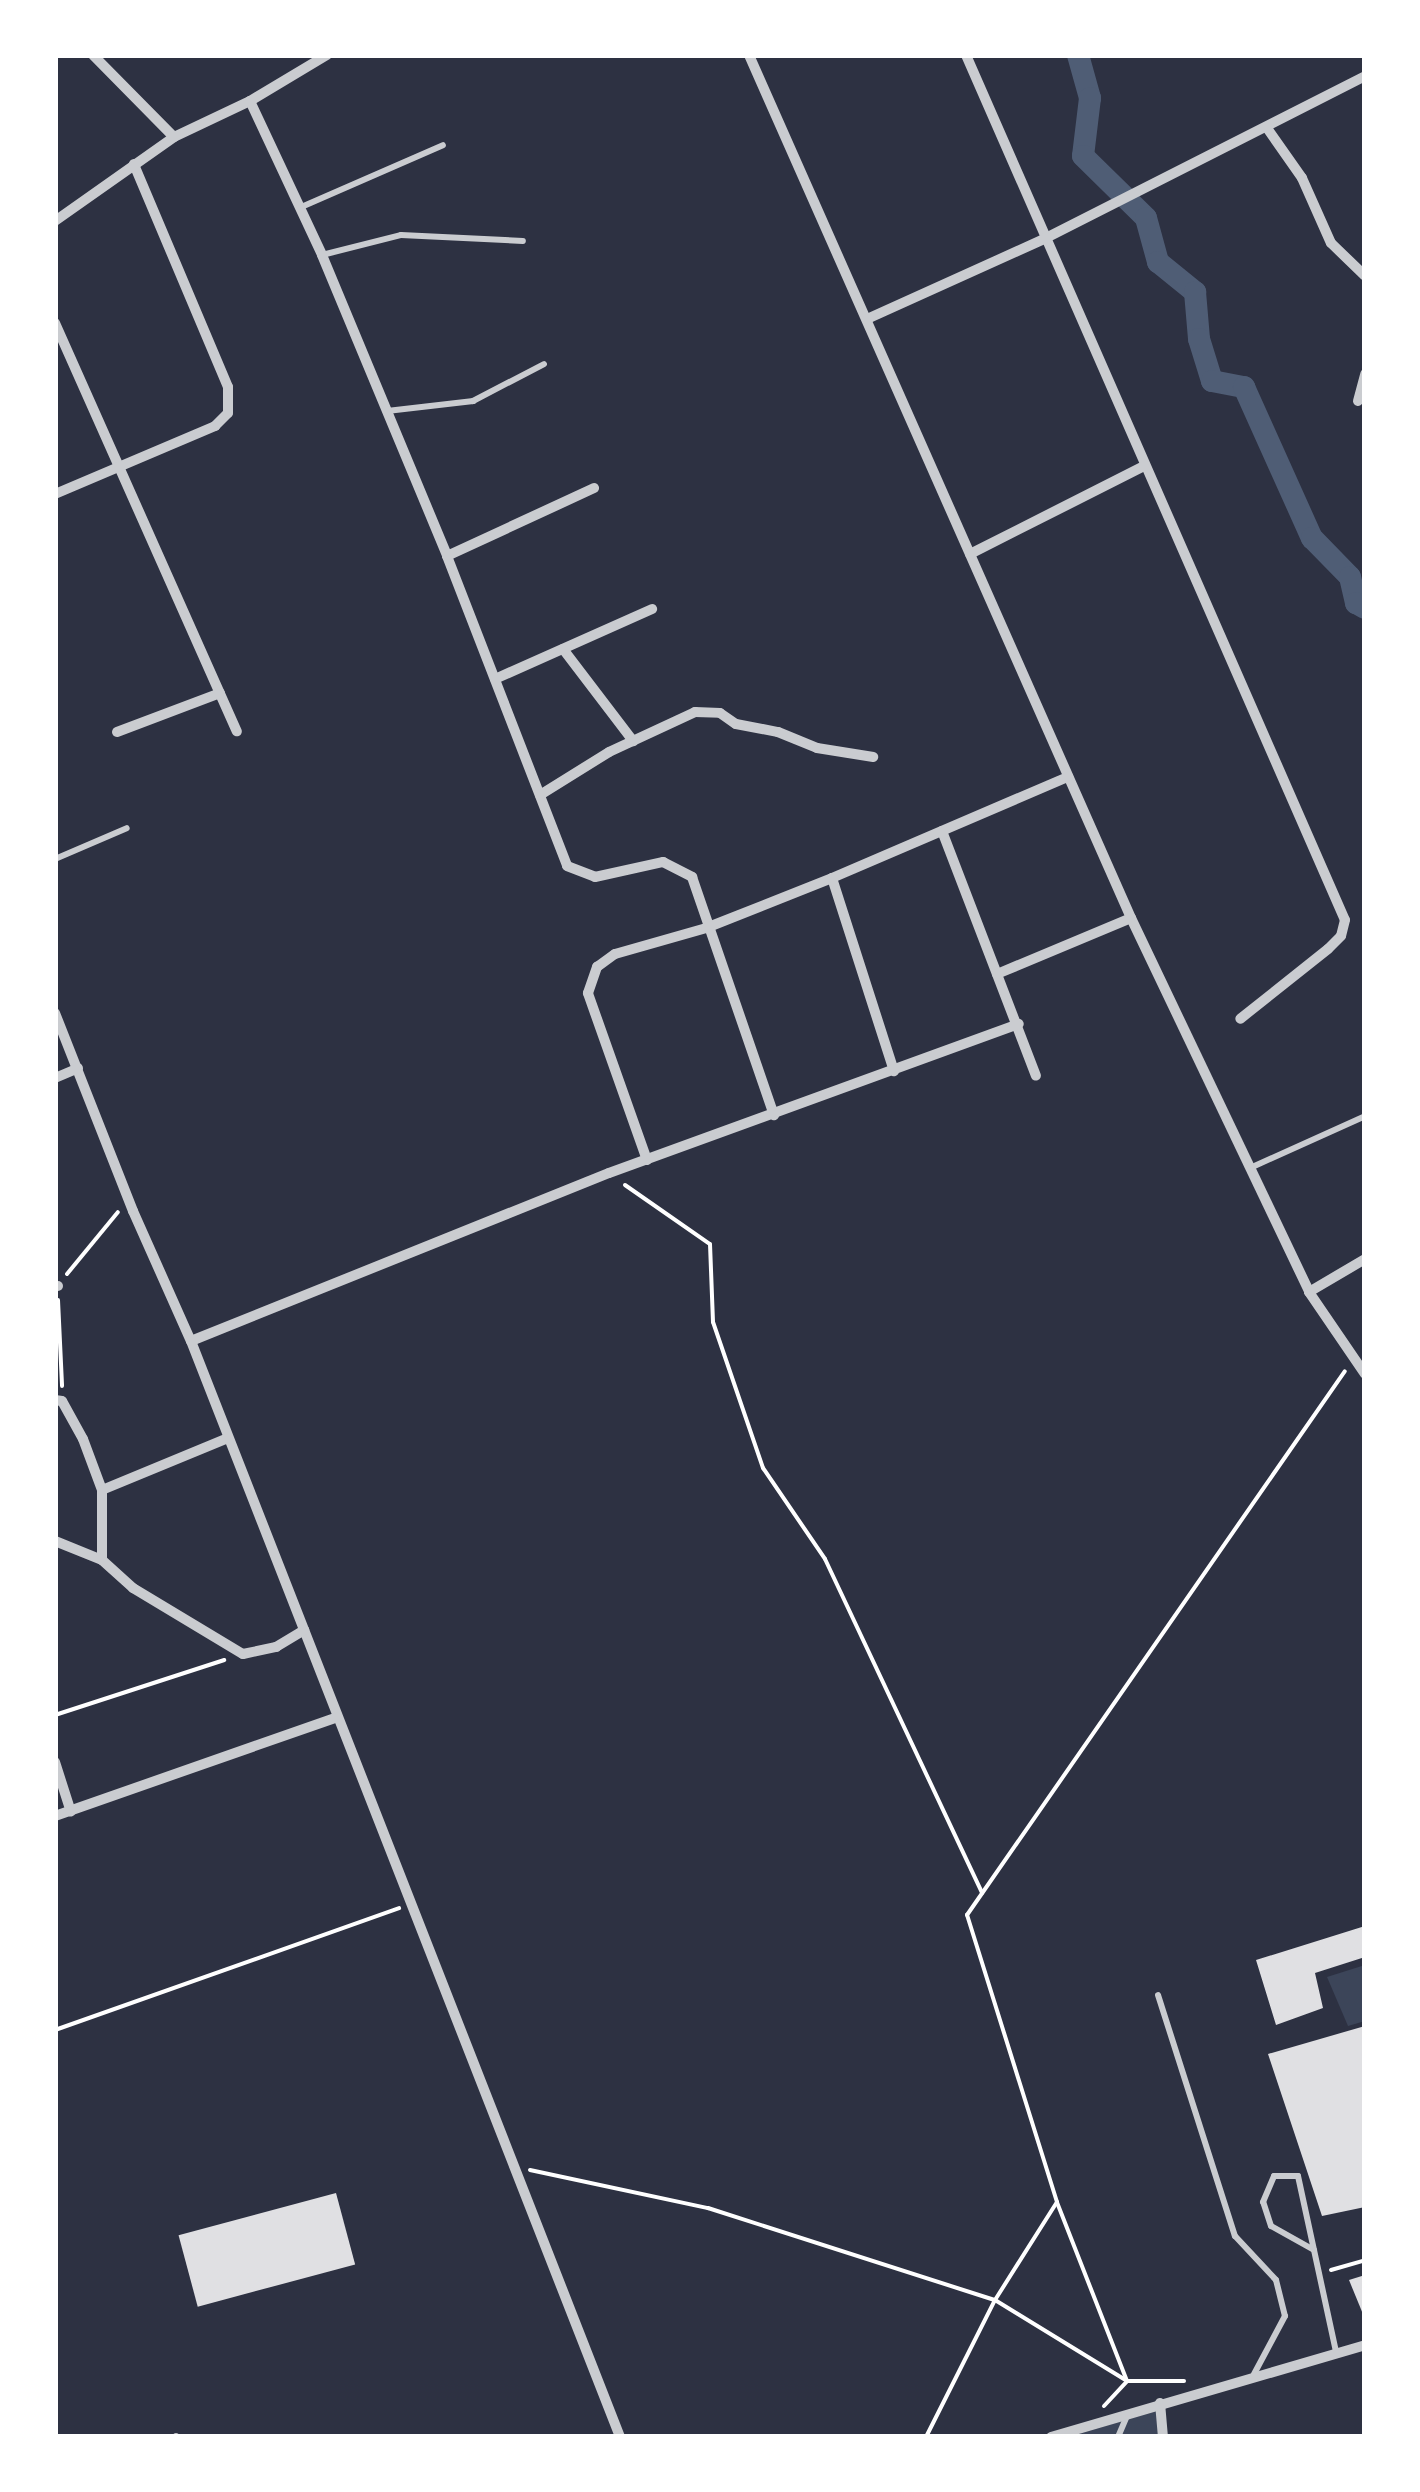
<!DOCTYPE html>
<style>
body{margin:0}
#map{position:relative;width:1420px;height:2492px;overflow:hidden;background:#2d3142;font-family:Bitter,serif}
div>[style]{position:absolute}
.green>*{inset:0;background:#3c4559}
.canal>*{height:22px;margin:-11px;padding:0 11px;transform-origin:11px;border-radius:11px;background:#4f5d75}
.building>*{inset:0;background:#e0e0e3;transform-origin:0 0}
.path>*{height:4px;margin:-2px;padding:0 2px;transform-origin:2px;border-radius:2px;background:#fff}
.service>*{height:6px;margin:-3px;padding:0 3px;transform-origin:3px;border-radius:3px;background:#caccd0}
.minor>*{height:10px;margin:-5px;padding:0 5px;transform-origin:5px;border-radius:5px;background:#caccd0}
span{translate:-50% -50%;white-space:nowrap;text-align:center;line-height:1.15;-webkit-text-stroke:9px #fff;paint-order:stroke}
.frame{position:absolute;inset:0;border:58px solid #fff;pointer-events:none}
</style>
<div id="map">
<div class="green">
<div style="clip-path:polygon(1365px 1965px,1365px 2021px,1348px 2026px,1327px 1977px)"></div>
<div style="clip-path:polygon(1158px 2411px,1160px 2437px,1069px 2437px,1129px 2419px)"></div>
</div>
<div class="canal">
<div style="left:1078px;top:55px;width:45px;rotate:74.4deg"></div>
<div style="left:1090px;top:98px;width:58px;rotate:96.9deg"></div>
<div style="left:1083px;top:156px;width:88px;rotate:44.5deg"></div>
<div style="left:1146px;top:218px;width:46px;rotate:74.7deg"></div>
<div style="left:1158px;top:262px;width:48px;rotate:39deg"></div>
<div style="left:1195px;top:292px;width:47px;rotate:85.1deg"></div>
<div style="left:1199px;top:339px;width:44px;rotate:72.8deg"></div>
<div style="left:1212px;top:381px;width:33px;rotate:11deg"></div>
<div style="left:1244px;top:387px;width:166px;rotate:65.8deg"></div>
<div style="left:1312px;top:538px;width:54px;rotate:45.7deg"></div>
<div style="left:1350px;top:577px;width:27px;rotate:77deg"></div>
<div style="left:1356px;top:603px;width:10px;rotate:29deg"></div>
</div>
<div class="building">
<div style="clip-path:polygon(1365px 1926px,1365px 1957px,1315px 1973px,1323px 2008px,1276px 2025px,1256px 1960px)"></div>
<div style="clip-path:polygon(1365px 2026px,1365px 2207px,1322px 2216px,1268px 2054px)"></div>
<div style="left:336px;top:2193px;width:74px;height:163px;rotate:75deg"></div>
<div style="clip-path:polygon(1365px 2275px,1365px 2319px,1349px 2280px)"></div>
</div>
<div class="path">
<div style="left:625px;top:1185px;width:103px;rotate:34.8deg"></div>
<div style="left:710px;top:1244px;width:78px;rotate:87.8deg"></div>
<div style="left:713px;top:1322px;width:154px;rotate:71.1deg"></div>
<div style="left:763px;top:1468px;width:110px;rotate:55.7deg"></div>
<div style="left:825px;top:1559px;width:369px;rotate:64.8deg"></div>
<div style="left:67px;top:1274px;width:80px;rotate:-50.6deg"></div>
<div style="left:58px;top:1300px;width:86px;rotate:87.3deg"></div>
<div style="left:55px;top:1715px;width:178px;rotate:-18deg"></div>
<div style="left:55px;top:2030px;width:365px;rotate:-19.5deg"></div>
<div style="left:530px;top:2170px;width:182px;rotate:12.1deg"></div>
<div style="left:708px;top:2208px;width:301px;rotate:17.8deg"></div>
<div style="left:995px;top:2300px;width:155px;rotate:31.5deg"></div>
<div style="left:1127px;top:2381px;width:57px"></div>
<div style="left:1331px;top:2270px;width:35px;rotate:-16deg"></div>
<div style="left:1104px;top:2406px;width:34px;rotate:-47deg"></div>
<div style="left:1127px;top:2381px;width:192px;rotate:-111.4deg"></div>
<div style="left:1057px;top:2202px;width:301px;rotate:-107.4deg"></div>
<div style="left:967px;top:1915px;width:662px;rotate:-55.21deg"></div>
<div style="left:926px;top:2437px;width:153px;rotate:-63.3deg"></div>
<div style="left:995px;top:2300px;width:116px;rotate:-57.7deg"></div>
</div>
<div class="service">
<div style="left:299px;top:208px;width:157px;rotate:-23.6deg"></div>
<div style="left:322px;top:255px;width:81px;rotate:-14.2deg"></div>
<div style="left:401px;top:235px;width:122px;rotate:2.8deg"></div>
<div style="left:387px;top:411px;width:87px;rotate:-6.6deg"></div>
<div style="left:473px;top:401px;width:80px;rotate:-27.5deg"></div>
<div style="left:55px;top:859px;width:78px;rotate:-23.3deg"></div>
<div style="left:1250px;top:1168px;width:126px;rotate:-24.3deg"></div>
<div style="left:1158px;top:1995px;width:253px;rotate:72.3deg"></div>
<div style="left:1235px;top:2236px;width:60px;rotate:47deg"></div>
<div style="left:1276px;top:2280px;width:37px;rotate:76deg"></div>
<div style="left:1285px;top:2316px;width:66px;rotate:118.1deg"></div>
<div style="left:1314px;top:2250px;width:49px;rotate:-150.8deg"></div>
<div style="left:1271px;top:2226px;width:25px;rotate:-108deg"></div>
<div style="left:1263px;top:2202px;width:28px;rotate:-67deg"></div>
<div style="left:1274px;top:2176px;width:24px"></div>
<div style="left:1298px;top:2176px;width:180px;rotate:77.8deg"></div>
<div style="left:176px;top:2436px;width:1px;rotate:90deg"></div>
<div style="left:1118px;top:2437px;width:25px;rotate:-67deg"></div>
</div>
<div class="minor">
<div style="left:93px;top:55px;width:115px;rotate:45.4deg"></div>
<div style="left:749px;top:55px;width:944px;rotate:66.12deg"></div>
<div style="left:1131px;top:918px;width:414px;rotate:64.5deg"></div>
<div style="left:1309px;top:1292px;width:99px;rotate:55.7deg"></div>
<div style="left:966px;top:55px;width:944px;rotate:66.34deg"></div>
<div style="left:1345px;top:920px;width:16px;rotate:104deg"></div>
<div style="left:1341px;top:936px;width:18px;rotate:135deg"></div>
<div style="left:1328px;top:949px;width:112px;rotate:141.5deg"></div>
<div style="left:250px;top:101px;width:170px;rotate:64.9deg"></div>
<div style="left:322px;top:255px;width:326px;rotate:67.4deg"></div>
<div style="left:447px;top:556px;width:332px;rotate:68.8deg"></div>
<div style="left:567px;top:866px;width:30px;rotate:21deg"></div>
<div style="left:595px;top:877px;width:70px;rotate:-12.4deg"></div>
<div style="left:663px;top:862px;width:33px;rotate:27deg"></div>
<div style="left:692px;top:877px;width:252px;rotate:71deg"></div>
<div style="left:1267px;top:128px;width:61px;rotate:55deg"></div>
<div style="left:1302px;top:178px;width:71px;rotate:66deg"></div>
<div style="left:1331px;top:243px;width:47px;rotate:44.1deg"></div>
<div style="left:55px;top:221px;width:146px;rotate:-35.2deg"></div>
<div style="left:174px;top:137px;width:84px;rotate:-25.3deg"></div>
<div style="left:250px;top:101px;width:90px;rotate:-30.9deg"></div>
<div style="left:867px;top:319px;width:194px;rotate:-24.3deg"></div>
<div style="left:1044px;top:239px;width:360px;rotate:-26.9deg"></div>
<div style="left:55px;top:323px;width:447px;rotate:66deg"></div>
<div style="left:1358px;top:401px;width:28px;rotate:-75deg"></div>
<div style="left:55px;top:494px;width:174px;rotate:-23deg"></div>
<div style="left:215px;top:426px;width:18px;rotate:-45deg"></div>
<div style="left:228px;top:413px;width:26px;rotate:-90deg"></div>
<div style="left:228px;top:387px;width:242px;rotate:-112.9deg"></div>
<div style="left:970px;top:554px;width:195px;rotate:-26.8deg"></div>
<div style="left:447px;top:556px;width:162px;rotate:-24.8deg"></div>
<div style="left:563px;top:649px;width:116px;rotate:52.7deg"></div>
<div style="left:495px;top:679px;width:172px;rotate:-24deg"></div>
<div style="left:117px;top:732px;width:110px;rotate:-20.7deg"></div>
<div style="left:540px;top:795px;width:81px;rotate:-31.9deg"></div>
<div style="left:609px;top:752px;width:95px;rotate:-24.9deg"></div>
<div style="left:695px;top:712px;width:25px;rotate:2deg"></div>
<div style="left:720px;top:713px;width:19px;rotate:35deg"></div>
<div style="left:736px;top:724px;width:43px;rotate:10.8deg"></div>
<div style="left:778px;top:732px;width:42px;rotate:22.3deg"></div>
<div style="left:817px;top:748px;width:57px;rotate:9.1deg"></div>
<div style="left:942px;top:831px;width:262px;rotate:69deg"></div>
<div style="left:832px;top:878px;width:203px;rotate:72.2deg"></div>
<div style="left:997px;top:974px;width:145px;rotate:-22.7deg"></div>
<div style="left:55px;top:1013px;width:213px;rotate:68.5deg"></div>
<div style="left:133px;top:1211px;width:142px;rotate:66deg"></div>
<div style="left:191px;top:1341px;width:1177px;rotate:68.62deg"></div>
<div style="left:55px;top:1078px;width:25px;rotate:-23deg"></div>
<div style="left:647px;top:1160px;width:177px;rotate:-109.5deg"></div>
<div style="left:588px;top:993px;width:28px;rotate:-71deg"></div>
<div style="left:597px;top:967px;width:22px;rotate:-36deg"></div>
<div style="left:615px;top:954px;width:95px;rotate:-15.9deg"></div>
<div style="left:706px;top:928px;width:136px;rotate:-21.6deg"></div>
<div style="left:832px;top:878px;width:257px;rotate:-23.2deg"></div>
<div style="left:55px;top:1286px;width:3px"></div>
<div style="left:1309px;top:1292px;width:65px;rotate:-30.5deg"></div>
<div style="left:191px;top:1341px;width:450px;rotate:-21.9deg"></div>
<div style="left:609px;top:1173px;width:436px;rotate:-20deg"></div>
<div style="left:55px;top:1400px;width:7px;rotate:8deg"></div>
<div style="left:62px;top:1401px;width:43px;rotate:61.1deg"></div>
<div style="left:83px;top:1439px;width:54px;rotate:69.6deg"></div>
<div style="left:102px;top:1490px;width:70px;rotate:90deg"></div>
<div style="left:102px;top:1490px;width:134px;rotate:-22.4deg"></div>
<div style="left:55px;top:1541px;width:51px;rotate:22deg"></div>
<div style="left:102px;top:1560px;width:42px;rotate:42.1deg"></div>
<div style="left:133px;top:1588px;width:128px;rotate:31deg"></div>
<div style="left:243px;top:1654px;width:34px;rotate:-12deg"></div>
<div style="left:276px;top:1647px;width:33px;rotate:-31deg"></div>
<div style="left:55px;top:1762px;width:52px;rotate:72.3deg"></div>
<div style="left:55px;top:1816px;width:299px;rotate:-19.3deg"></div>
<div style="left:1160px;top:2403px;width:34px;rotate:85deg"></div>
<div style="left:1051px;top:2437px;width:327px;rotate:-16.3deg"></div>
</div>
<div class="frame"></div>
</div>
